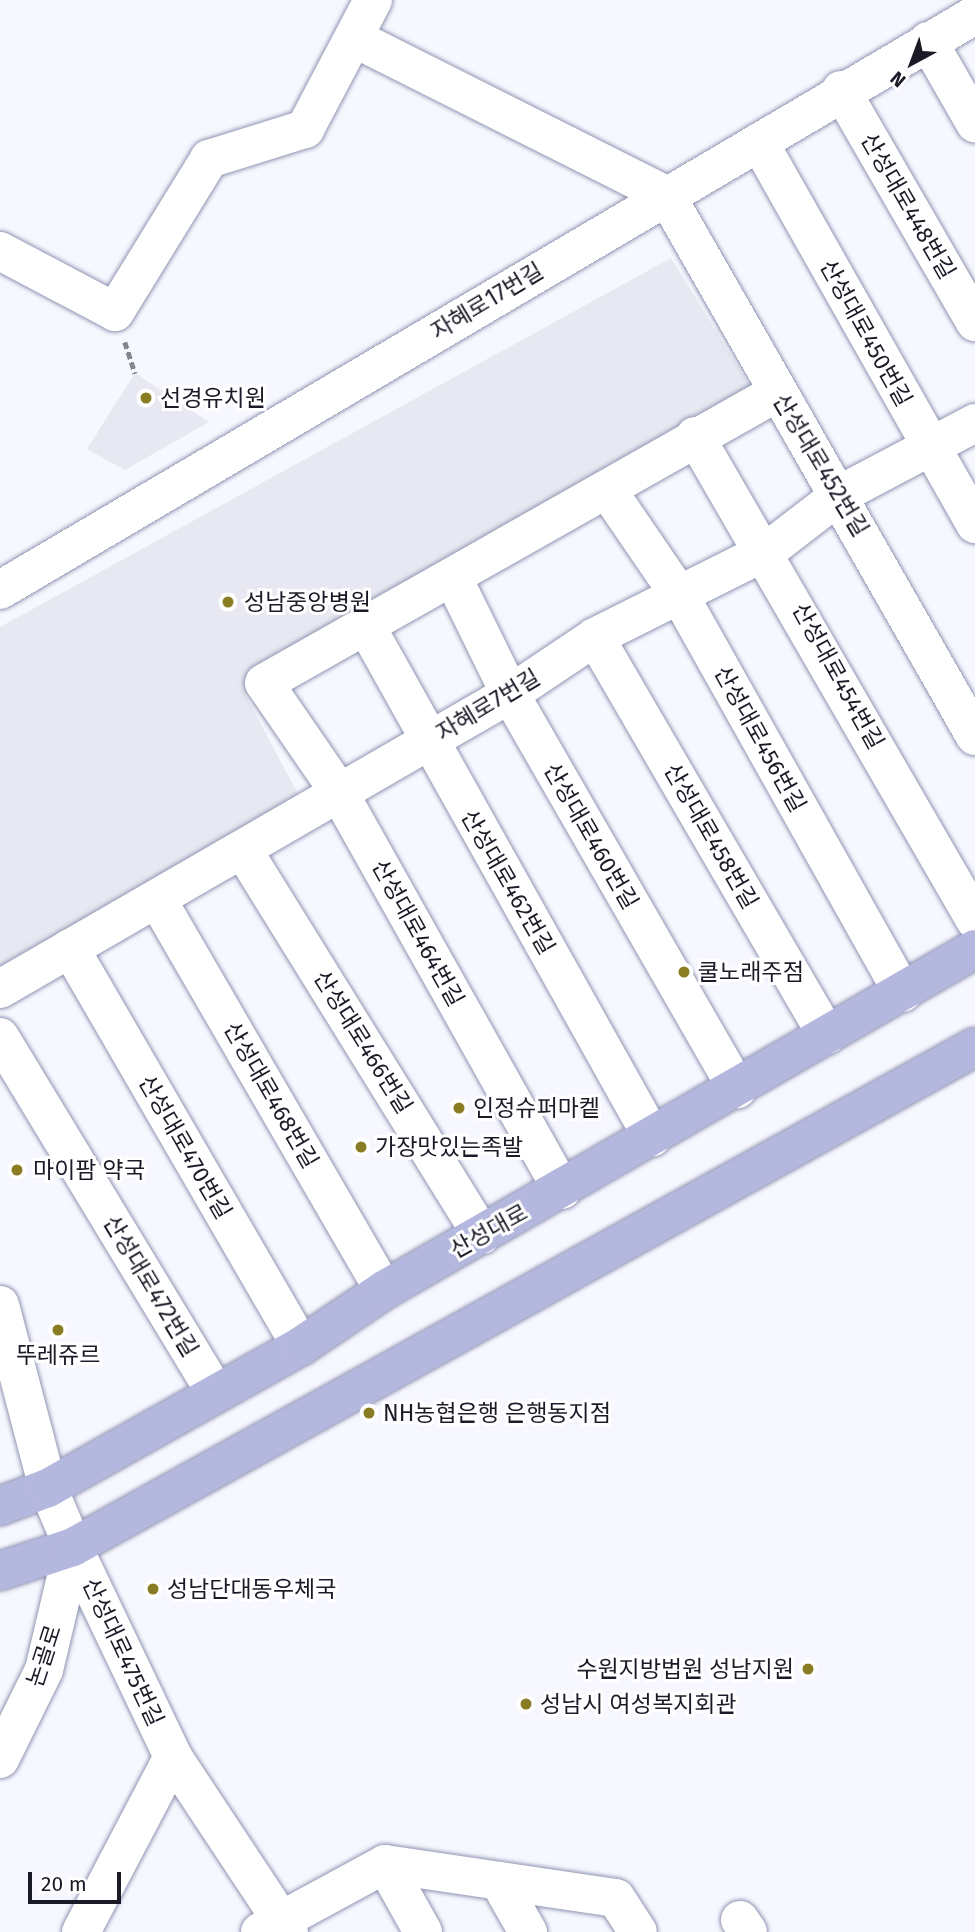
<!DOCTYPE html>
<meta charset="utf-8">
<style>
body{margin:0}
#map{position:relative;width:975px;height:1932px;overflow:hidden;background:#f7f8ff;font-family:"Fira Sans","Noto Sans KR",sans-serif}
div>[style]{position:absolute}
.built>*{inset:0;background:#e7e8f1}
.path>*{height:4.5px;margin-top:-2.25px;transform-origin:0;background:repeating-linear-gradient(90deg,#85868f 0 7px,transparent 0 10.5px)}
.roads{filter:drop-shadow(0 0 2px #9195b2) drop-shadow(0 0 2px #9195b2)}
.minor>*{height:38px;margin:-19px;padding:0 19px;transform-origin:19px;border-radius:19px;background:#fff}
.major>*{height:38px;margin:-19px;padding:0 19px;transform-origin:19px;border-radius:19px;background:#b5b8de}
.dots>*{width:19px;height:19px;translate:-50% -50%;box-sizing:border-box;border:4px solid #fff;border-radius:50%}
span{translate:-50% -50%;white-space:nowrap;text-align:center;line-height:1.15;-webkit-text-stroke:6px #fff;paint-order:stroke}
.street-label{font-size:23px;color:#1a1b27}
.poi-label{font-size:23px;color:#1a1b27}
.left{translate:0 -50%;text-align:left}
.right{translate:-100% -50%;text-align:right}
.north{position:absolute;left:877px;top:28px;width:70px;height:70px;-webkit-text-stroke:5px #fff;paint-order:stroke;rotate:221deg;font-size:19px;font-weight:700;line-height:28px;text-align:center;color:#1a1b27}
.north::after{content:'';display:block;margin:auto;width:24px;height:32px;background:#1a1b27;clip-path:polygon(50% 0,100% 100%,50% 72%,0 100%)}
.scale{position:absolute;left:28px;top:1872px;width:93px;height:32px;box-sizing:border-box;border:4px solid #1a1b27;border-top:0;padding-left:9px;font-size:21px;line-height:24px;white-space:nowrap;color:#1a1b27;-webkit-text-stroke:5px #fff;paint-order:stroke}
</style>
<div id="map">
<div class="built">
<div style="clip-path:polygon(671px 258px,758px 399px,245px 694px,308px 813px,0 988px,0 627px)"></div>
<div style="clip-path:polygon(135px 373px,209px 422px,125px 470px,87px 449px)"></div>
</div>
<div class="path">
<div style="left:125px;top:342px;width:33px;rotate:72deg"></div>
</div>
<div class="roads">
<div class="minor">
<div style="left:354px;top:38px;width:349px;rotate:26.7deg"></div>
<div style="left:666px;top:195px;width:623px;rotate:60.27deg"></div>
<div style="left:928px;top:41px;width:95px;rotate:60.2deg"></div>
<div style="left:841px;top:90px;width:268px;rotate:60deg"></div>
<div style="left:759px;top:142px;width:439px;rotate:60.5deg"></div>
<div style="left:0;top:251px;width:130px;rotate:27.9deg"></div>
<div style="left:115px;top:312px;width:180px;rotate:-58.4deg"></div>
<div style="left:209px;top:159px;width:101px;rotate:-17.4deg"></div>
<div style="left:305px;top:129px;width:146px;rotate:-62.2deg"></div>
<div style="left:695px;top:436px;width:559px;rotate:59.95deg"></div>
<div style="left:608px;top:491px;width:127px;rotate:55.6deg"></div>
<div style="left:680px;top:596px;width:455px;rotate:60.7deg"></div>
<div style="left:453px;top:578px;width:129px;rotate:63.8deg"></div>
<div style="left:510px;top:694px;width:456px;rotate:60.1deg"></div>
<div style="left:0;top:590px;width:1132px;rotate:-30.53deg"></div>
<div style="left:366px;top:626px;width:586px;rotate:60.76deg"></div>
<div style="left:595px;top:637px;width:461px;rotate:59.8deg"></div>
<div style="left:243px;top:850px;width:453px;rotate:58.2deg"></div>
<div style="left:157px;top:899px;width:452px;rotate:59.9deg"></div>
<div style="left:70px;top:948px;width:460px;rotate:59.9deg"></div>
<div style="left:0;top:989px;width:589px;rotate:-30.05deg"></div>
<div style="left:510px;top:694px;width:102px;rotate:-33.8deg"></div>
<div style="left:595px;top:637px;width:192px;rotate:-26.6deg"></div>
<div style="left:767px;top:551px;width:93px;rotate:-37.6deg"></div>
<div style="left:841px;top:494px;width:152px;rotate:-27.9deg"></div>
<div style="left:0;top:1037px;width:415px;rotate:58.8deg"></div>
<div style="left:562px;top:1190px;width:456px;rotate:-119.3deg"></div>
<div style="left:339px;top:792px;width:132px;rotate:-124.5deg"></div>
<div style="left:264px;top:683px;width:591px;rotate:-29.52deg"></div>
<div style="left:0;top:1305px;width:189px;rotate:75.3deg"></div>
<div style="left:48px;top:1488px;width:64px;rotate:67deg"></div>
<div style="left:73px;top:1547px;width:233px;rotate:64.5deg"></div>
<div style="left:173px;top:1757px;width:210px;rotate:56.5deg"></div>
<div style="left:0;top:1759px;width:99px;rotate:-63.7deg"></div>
<div style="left:44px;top:1670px;width:126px;rotate:-76.7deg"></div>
<div style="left:385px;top:1864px;width:78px;rotate:60.8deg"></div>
<div style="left:499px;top:1881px;width:59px;rotate:60.4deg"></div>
<div style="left:740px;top:1920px;width:14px;rotate:56deg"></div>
<div style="left:81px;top:1932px;width:198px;rotate:-62.3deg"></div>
<div style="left:260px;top:1932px;width:142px;rotate:-28.5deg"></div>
<div style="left:385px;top:1864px;width:233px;rotate:8.4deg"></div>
<div style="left:616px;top:1898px;width:40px;rotate:57.1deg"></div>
</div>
<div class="major">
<div style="left:0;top:1506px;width:51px;rotate:-20.6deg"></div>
<div style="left:48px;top:1488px;width:290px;rotate:-29.3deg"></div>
<div style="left:301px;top:1346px;width:100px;rotate:-34deg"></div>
<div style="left:384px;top:1290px;width:682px;rotate:-29.98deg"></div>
<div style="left:0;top:1571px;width:77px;rotate:-18.2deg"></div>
<div style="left:73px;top:1547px;width:1031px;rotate:-29deg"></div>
</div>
</div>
<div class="dots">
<div style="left:146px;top:398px;background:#897c22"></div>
<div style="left:228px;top:602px;background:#897c22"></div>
<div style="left:684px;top:972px;background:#897c22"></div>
<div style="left:459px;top:1108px;background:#897c22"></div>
<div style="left:361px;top:1147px;background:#897c22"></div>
<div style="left:17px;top:1170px;background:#897c22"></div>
<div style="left:58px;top:1330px;background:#897c22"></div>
<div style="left:369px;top:1413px;background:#897c22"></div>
<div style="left:153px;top:1589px;background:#897c22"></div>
<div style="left:808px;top:1669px;background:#897c22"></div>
<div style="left:526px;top:1704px;background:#897c22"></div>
</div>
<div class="street-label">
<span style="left:908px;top:206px;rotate:60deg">산성대로448번길</span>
<span style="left:487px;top:301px;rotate:-31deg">자혜로17번길</span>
<span style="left:866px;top:333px;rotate:61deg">산성대로450번길</span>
<span style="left:821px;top:465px;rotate:59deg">산성대로452번길</span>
<span style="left:838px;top:676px;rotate:61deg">산성대로454번길</span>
<span style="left:488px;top:705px;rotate:-31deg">자혜로7번길</span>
<span style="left:760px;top:739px;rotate:61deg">산성대로456번길</span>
<span style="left:591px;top:836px;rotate:60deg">산성대로460번길</span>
<span style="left:711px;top:836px;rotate:60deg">산성대로458번길</span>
<span style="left:508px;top:882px;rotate:60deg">산성대로462번길</span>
<span style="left:418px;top:933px;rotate:61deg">산성대로464번길</span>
<span style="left:363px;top:1042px;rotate:58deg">산성대로466번길</span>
<span style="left:271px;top:1095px;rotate:60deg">산성대로468번길</span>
<span style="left:185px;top:1147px;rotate:60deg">산성대로470번길</span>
<span style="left:489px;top:1231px;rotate:-29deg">산성대로</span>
<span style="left:151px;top:1286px;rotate:59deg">산성대로472번길</span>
<span style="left:123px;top:1652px;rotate:65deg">산성대로475번길</span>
<span style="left:44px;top:1656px;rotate:-72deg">논골로</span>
</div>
<div class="poi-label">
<span class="left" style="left:160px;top:398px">선경유치원</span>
<span class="left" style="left:244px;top:602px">성남중앙병원</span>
<span class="left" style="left:698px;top:972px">쿨노래주점</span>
<span class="left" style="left:473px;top:1108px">인정슈퍼마켙</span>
<span class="left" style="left:375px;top:1147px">가장맛있는족발</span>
<span class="left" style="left:33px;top:1170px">마이팜 약국</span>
<span style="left:58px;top:1355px">뚜레쥬르</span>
<span class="left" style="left:383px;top:1413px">NH농협은행 은행동지점</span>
<span class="left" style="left:167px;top:1589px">성남단대동우체국</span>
<span class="right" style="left:794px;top:1669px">수원지방법원 성남지원</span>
<span class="left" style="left:540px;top:1704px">성남시 여성복지회관</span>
</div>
<div class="north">N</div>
<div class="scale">20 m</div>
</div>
